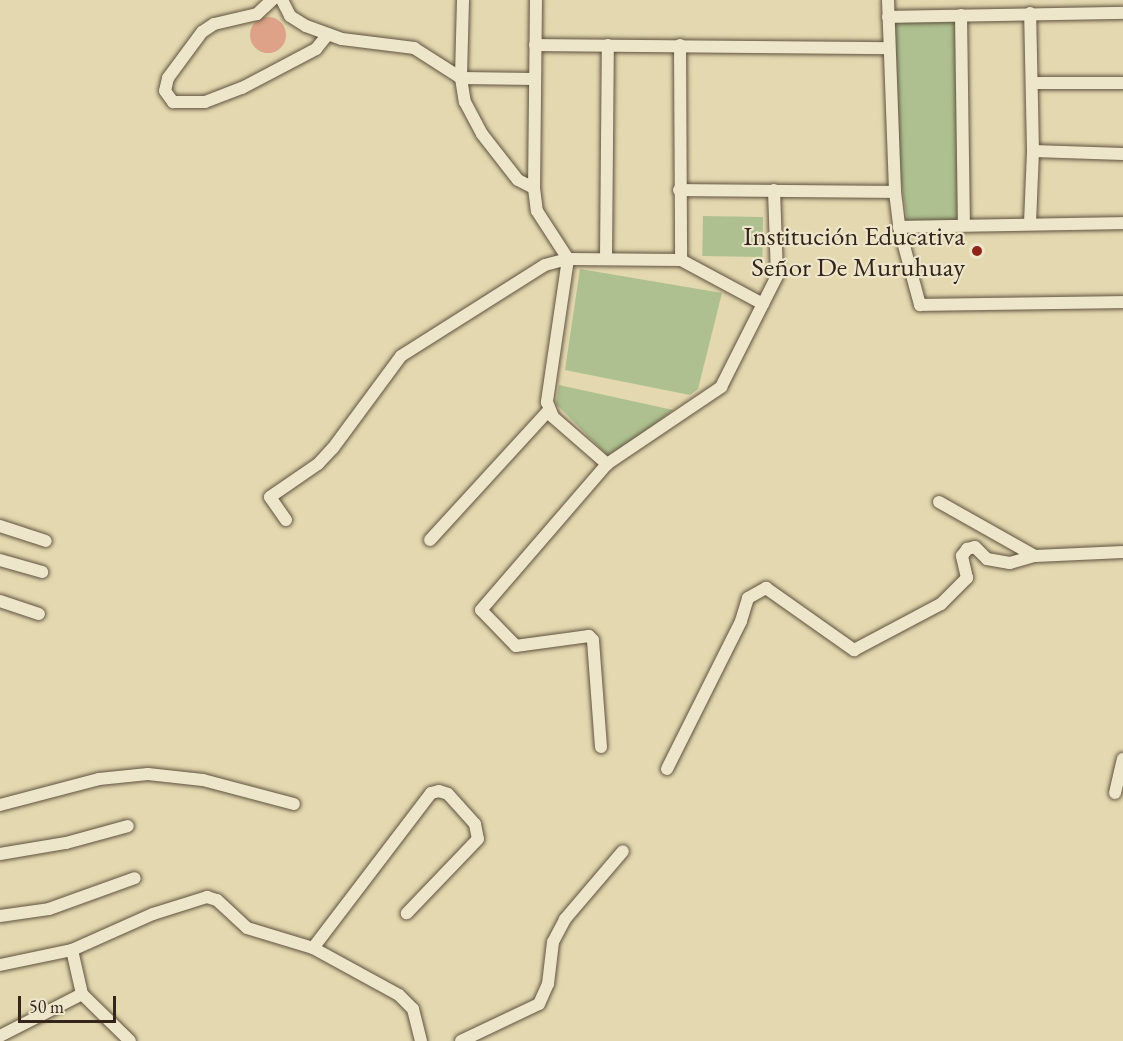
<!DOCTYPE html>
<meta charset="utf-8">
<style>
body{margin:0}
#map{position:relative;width:1123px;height:1041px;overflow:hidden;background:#e3d8af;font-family:"EB Garamond",serif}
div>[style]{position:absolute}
.green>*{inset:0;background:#aec08f;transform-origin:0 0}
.building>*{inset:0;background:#dda287}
.round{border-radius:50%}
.roads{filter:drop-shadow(0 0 2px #5f523f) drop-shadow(0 0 2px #5f523f)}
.minor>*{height:12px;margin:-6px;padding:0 6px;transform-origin:6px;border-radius:6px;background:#ede6cb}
.dots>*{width:16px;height:16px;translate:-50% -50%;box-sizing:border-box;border:3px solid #ede6cb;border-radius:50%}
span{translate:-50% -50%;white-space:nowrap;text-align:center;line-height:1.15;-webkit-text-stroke:4.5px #ede6cb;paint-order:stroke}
.poi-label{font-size:27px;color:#33251a}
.right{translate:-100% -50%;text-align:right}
.scale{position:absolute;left:18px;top:996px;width:98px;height:27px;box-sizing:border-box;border:3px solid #33251a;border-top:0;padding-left:8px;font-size:18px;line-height:21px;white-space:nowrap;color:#33251a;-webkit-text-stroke:4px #ede6cb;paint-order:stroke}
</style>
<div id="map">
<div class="green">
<div style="clip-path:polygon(956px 18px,958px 223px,908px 225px,899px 167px,895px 22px)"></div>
<div style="left:703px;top:216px;width:60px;height:40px;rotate:1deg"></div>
<div style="clip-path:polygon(580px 269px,722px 293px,698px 389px,690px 395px,565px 370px)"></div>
<div style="clip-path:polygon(559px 385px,673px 410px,610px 458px,556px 404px)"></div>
</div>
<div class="building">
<div class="round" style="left:250px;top:17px;width:36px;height:36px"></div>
</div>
<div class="roads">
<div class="minor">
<div style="left:272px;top:0;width:21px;rotate:137deg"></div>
<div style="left:257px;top:14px;width:44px;rotate:166.9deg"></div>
<div style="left:214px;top:24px;width:14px;rotate:146deg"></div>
<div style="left:202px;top:32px;width:57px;rotate:126.5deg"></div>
<div style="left:168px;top:78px;width:13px;rotate:103deg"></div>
<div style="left:165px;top:91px;width:14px;rotate:54deg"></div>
<div style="left:173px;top:102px;width:32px"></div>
<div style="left:205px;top:102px;width:40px;rotate:-21deg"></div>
<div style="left:242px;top:88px;width:84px;rotate:-27.8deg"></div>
<div style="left:316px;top:49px;width:19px;rotate:-51deg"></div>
<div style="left:282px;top:0;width:18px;rotate:63deg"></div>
<div style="left:290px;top:16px;width:19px;rotate:32deg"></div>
<div style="left:306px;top:26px;width:38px;rotate:20deg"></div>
<div style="left:342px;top:39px;width:73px;rotate:7.1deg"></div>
<div style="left:414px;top:48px;width:56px;rotate:32.6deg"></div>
<div style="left:461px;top:78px;width:74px;rotate:0.8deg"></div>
<div style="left:463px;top:0;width:78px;rotate:91.5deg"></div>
<div style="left:461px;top:78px;width:24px;rotate:81deg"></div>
<div style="left:465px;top:102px;width:36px;rotate:62deg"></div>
<div style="left:482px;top:134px;width:58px;rotate:52deg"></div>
<div style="left:518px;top:180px;width:18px;rotate:27deg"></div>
<div style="left:536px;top:0;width:188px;rotate:90.6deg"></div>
<div style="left:534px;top:188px;width:23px;rotate:83deg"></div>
<div style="left:537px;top:211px;width:57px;rotate:57.1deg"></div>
<div style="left:568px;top:259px;width:145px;rotate:98.4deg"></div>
<div style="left:547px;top:402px;width:16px;rotate:68deg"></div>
<div style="left:553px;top:417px;width:72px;rotate:41deg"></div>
<div style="left:888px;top:0;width:192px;rotate:87.9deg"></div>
<div style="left:895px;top:192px;width:35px;rotate:83deg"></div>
<div style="left:899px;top:227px;width:81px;rotate:74.9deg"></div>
<div style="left:920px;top:305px;width:203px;rotate:-0.8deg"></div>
<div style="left:961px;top:15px;width:210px;rotate:89.2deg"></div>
<div style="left:888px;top:17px;width:235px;rotate:-1deg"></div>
<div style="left:535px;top:45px;width:354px;rotate:0.5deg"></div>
<div style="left:680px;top:45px;width:215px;rotate:89.7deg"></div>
<div style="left:1032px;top:83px;width:91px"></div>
<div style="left:1033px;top:151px;width:90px;rotate:1.9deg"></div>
<div style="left:679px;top:190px;width:216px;rotate:0.5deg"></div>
<div style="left:1030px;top:223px;width:72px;rotate:-87.6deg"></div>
<div style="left:1033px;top:151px;width:138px;rotate:-91.2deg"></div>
<div style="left:899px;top:227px;width:224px;rotate:-1deg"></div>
<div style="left:606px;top:258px;width:213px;rotate:-89.5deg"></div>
<div style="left:939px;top:502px;width:110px;rotate:29.4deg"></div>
<div style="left:1035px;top:556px;width:88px;rotate:-2.6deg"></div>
<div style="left:286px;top:520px;width:28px;rotate:-125deg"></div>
<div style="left:270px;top:497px;width:58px;rotate:-34.5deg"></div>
<div style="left:318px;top:464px;width:22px;rotate:-47deg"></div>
<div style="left:333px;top:448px;width:114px;rotate:-53.5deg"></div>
<div style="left:401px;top:356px;width:170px;rotate:-32.3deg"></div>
<div style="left:545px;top:265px;width:24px;rotate:-15deg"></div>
<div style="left:568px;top:259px;width:113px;rotate:0.5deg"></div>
<div style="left:681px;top:260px;width:93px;rotate:28.2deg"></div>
<div style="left:0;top:526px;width:48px;rotate:18.1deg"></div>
<div style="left:430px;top:540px;width:176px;rotate:-47.5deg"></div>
<div style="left:0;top:560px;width:44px;rotate:15.9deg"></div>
<div style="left:0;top:601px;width:41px;rotate:18.4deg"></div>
<div style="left:601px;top:747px;width:107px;rotate:-94.3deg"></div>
<div style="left:593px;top:640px;width:6px;rotate:-135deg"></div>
<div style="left:589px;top:636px;width:74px;rotate:172.2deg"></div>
<div style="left:516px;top:646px;width:50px;rotate:-134.2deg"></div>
<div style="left:481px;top:610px;width:193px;rotate:-49.2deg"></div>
<div style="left:607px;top:464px;width:138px;rotate:-34deg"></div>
<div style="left:721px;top:387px;width:124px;rotate:-63.2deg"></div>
<div style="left:777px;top:276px;width:86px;rotate:-92deg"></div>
<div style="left:667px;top:769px;width:165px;rotate:-63.4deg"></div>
<div style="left:741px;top:621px;width:24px;rotate:-73deg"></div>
<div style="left:748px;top:598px;width:21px;rotate:-29deg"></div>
<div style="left:766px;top:588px;width:108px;rotate:35.2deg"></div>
<div style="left:854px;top:650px;width:98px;rotate:-27.9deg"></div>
<div style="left:941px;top:604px;width:37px;rotate:-45deg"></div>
<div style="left:967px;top:578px;width:23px;rotate:-103deg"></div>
<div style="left:962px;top:556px;width:9px;rotate:-54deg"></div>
<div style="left:967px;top:549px;width:8px;rotate:-14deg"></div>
<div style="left:975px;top:547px;width:17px;rotate:45deg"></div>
<div style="left:987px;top:559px;width:23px;rotate:10deg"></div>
<div style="left:1010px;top:563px;width:26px;rotate:-16deg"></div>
<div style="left:1115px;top:793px;width:35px;rotate:-77deg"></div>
<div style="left:0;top:805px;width:102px;rotate:-14.7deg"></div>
<div style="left:99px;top:779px;width:49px;rotate:-5.8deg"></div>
<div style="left:148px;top:774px;width:55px;rotate:6.2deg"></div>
<div style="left:203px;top:780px;width:94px;rotate:14.8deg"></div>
<div style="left:0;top:854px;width:67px;rotate:-9.5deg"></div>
<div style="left:66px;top:843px;width:64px;rotate:-15.3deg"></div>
<div style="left:0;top:916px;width:49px;rotate:-8.1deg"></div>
<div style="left:49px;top:909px;width:91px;rotate:-19.8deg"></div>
<div style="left:313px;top:948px;width:195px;rotate:-52.7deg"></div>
<div style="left:431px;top:793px;width:8px;rotate:-14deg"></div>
<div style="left:439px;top:791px;width:9px;rotate:18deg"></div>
<div style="left:448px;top:794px;width:40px;rotate:48deg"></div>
<div style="left:475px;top:824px;width:15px;rotate:79deg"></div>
<div style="left:478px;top:839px;width:103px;rotate:133.8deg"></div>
<div style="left:72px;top:950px;width:45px;rotate:77.2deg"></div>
<div style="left:82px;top:994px;width:67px;rotate:44.4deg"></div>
<div style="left:0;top:965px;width:74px;rotate:-11.8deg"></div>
<div style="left:72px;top:950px;width:89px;rotate:-24deg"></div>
<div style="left:153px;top:914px;width:57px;rotate:-17.5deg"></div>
<div style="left:207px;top:897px;width:10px;rotate:17deg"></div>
<div style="left:217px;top:900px;width:41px;rotate:43deg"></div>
<div style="left:247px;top:928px;width:69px;rotate:16.9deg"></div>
<div style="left:313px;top:948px;width:98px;rotate:28.7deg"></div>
<div style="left:399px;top:995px;width:20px;rotate:45deg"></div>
<div style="left:413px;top:1009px;width:33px;rotate:76deg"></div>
<div style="left:0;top:1036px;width:92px;rotate:-27.1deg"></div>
<div style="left:461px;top:1041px;width:86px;rotate:-25.4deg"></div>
<div style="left:539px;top:1004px;width:22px;rotate:-66deg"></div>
<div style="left:548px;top:984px;width:42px;rotate:-83.2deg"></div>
<div style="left:553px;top:942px;width:26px;rotate:-62deg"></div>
<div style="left:565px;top:919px;width:89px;rotate:-49.5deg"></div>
</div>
</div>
<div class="dots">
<div style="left:977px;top:251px;background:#8f2418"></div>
</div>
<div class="poi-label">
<span class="right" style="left:965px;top:251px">Institución Educativa<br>Señor De Muruhuay</span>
</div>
<div class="scale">50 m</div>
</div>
